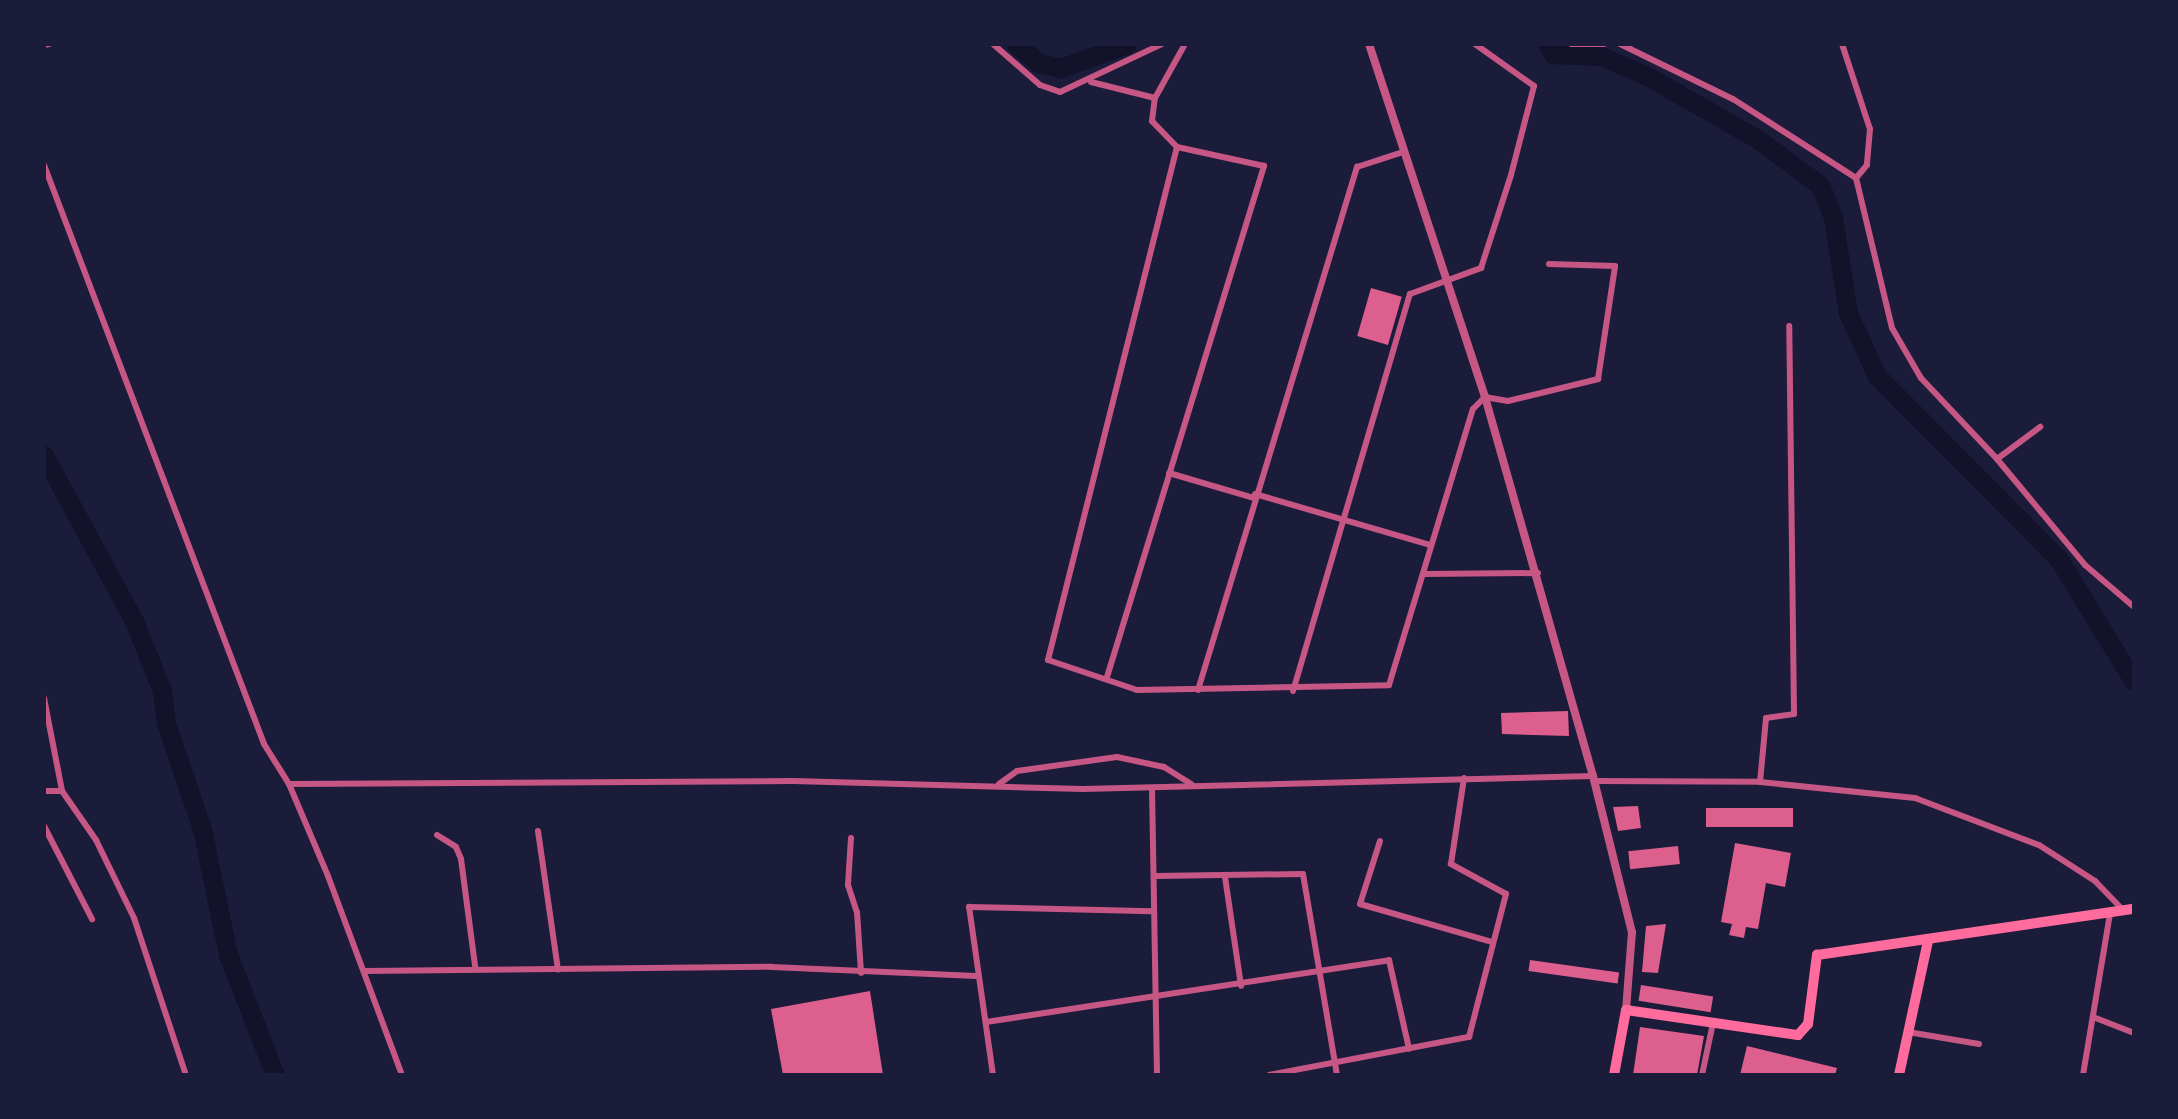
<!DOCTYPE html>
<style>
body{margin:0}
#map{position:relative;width:2178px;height:1119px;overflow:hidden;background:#1b1b3a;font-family:"Playfair Display",serif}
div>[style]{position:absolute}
.river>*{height:19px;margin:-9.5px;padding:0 9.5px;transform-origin:9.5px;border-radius:9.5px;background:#12122b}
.building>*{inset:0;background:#dd5f8e;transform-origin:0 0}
.minor>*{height:6px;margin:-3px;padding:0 3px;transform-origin:3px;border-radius:3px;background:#c65784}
.tertiary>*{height:8px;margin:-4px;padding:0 4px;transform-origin:4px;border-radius:4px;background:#c65784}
.primary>*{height:10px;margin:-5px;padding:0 5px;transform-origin:5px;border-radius:5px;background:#ff6b9d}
span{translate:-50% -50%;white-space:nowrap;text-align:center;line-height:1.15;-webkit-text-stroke:6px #1b1b3a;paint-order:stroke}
.frame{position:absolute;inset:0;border:46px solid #1b1b3a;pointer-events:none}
</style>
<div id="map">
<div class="river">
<div style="left:1016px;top:44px;width:30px;rotate:40deg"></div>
<div style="left:1039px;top:63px;width:23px;rotate:13deg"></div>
<div style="left:1061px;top:68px;width:70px;rotate:-20deg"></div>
<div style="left:1547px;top:44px;width:12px;rotate:59deg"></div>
<div style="left:1553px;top:54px;width:48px;rotate:2.4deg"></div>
<div style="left:1601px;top:56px;width:52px;rotate:23.6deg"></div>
<div style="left:1649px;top:77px;width:127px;rotate:29.8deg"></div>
<div style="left:1759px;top:140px;width:76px;rotate:36.4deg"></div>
<div style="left:1820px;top:185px;width:35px;rotate:68deg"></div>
<div style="left:1833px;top:218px;width:96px;rotate:81deg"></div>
<div style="left:1848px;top:313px;width:69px;rotate:65.3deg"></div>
<div style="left:1877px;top:376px;width:257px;rotate:45.2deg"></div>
<div style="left:2058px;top:558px;width:145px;rotate:58.5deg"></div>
<div style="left:44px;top:455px;width:189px;rotate:61.5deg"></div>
<div style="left:134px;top:621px;width:75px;rotate:68.2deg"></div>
<div style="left:162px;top:691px;width:32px;rotate:83deg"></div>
<div style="left:166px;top:723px;width:112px;rotate:71.2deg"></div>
<div style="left:202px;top:829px;width:129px;rotate:78.3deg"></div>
<div style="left:228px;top:955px;width:129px;rotate:68.6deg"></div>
</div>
<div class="building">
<div style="left:1371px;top:288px;width:32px;height:50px;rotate:16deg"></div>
<div style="clip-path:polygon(1568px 711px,1569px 736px,1502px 734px,1501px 713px)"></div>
<div style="clip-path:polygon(1638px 806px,1641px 828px,1618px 831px,1613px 807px)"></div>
<div style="left:1706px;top:808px;width:87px;height:19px"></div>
<div style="clip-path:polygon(1735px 843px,1791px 853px,1785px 887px,1766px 883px,1758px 929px,1746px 927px,1744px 938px,1729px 935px,1732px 924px,1721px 922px)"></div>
<div style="left:1678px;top:846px;width:18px;height:50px;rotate:84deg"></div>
<div style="clip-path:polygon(1666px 924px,1658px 973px,1642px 972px,1646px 926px)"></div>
<div style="left:1530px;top:960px;width:90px;height:11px;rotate:8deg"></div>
<div style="left:1641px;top:985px;width:73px;height:16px;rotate:9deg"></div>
<div style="clip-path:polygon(870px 991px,883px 1075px,783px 1075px,771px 1009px)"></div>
<div style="clip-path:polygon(1640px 1027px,1704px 1036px,1697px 1075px,1633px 1075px)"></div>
<div style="clip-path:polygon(1747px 1046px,1837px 1068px,1835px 1075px,1740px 1075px)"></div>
</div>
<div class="minor">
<div style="left:993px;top:44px;width:62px;rotate:41.1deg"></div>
<div style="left:1040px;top:85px;width:21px;rotate:19deg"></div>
<div style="left:1060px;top:92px;width:113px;rotate:-25.2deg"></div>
<div style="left:1571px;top:44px;width:33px"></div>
<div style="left:1620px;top:44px;width:126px;rotate:26deg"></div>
<div style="left:1733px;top:99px;width:146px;rotate:32.7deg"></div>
<div style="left:1856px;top:178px;width:154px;rotate:76.5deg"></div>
<div style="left:1892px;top:328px;width:58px;rotate:59.9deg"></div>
<div style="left:1921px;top:378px;width:111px;rotate:46.8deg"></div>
<div style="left:1997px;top:459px;width:54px;rotate:-36.7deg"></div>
<div style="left:1842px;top:44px;width:89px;rotate:71.8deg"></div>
<div style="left:1870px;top:129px;width:36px;rotate:95deg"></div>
<div style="left:1867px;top:165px;width:17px;rotate:130deg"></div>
<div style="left:44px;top:45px;width:5px;rotate:-11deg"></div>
<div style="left:1091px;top:82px;width:66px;rotate:14deg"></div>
<div style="left:1177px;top:147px;width:36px;rotate:-134deg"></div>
<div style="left:1152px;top:121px;width:23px;rotate:-83deg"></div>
<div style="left:1155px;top:98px;width:62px;rotate:-60.9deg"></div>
<div style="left:44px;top:165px;width:619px;rotate:69.19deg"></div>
<div style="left:264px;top:744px;width:47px;rotate:58deg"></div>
<div style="left:289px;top:784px;width:100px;rotate:67deg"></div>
<div style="left:328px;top:876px;width:212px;rotate:69.6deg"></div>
<div style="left:1997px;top:459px;width:138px;rotate:50.3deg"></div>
<div style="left:2085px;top:565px;width:65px;rotate:40.6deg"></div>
<div style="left:1169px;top:473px;width:89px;rotate:16.4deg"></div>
<div style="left:1255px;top:494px;width:183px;rotate:16.2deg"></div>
<div style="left:1424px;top:574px;width:114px;rotate:-0.5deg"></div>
<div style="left:1107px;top:677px;width:535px;rotate:-72.92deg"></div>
<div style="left:1264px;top:166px;width:89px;rotate:-167.7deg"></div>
<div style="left:1177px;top:147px;width:529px;rotate:104.12deg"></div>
<div style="left:1048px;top:660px;width:94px;rotate:18.6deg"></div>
<div style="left:1137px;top:690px;width:252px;rotate:-1.1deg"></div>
<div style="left:1389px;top:685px;width:288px;rotate:-73.1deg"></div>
<div style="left:1473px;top:409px;width:17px;rotate:-45deg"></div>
<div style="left:1485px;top:397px;width:23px;rotate:10deg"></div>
<div style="left:1508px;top:401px;width:93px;rotate:-13.7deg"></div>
<div style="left:1598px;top:379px;width:114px;rotate:-81.4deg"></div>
<div style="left:1615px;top:266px;width:66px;rotate:-178.3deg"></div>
<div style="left:1198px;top:690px;width:547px;rotate:-73.09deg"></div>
<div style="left:1357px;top:167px;width:48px;rotate:-18.1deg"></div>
<div style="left:1293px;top:691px;width:414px;rotate:-73.6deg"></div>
<div style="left:1410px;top:294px;width:76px;rotate:-20.1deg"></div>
<div style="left:1481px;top:268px;width:98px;rotate:-72.1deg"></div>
<div style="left:1511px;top:175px;width:92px;rotate:-75.5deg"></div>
<div style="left:1534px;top:86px;width:72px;rotate:-144.6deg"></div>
<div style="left:44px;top:698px;width:95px;rotate:79deg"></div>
<div style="left:62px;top:791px;width:60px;rotate:55.2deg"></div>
<div style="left:96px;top:840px;width:87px;rotate:64deg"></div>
<div style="left:134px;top:918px;width:165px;rotate:71.7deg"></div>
<div style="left:1594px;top:781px;width:166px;rotate:0.3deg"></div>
<div style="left:1760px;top:782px;width:156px;rotate:5.9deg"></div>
<div style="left:1915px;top:798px;width:133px;rotate:20.8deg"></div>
<div style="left:2039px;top:845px;width:67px;rotate:32.7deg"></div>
<div style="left:2095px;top:881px;width:42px;rotate:46deg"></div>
<div style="left:1760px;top:782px;width:64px;rotate:-84.6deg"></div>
<div style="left:1766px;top:718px;width:28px;rotate:-8deg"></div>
<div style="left:1794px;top:714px;width:388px;rotate:-90.7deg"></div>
<div style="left:289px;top:784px;width:505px;rotate:-0.34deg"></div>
<div style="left:794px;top:781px;width:289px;rotate:1.6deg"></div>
<div style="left:1083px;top:789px;width:510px;rotate:-1.46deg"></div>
<div style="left:999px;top:784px;width:22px;rotate:-36deg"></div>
<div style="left:1017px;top:771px;width:101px;rotate:-8deg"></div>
<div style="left:1117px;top:757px;width:48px;rotate:12deg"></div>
<div style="left:1164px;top:767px;width:32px;rotate:32deg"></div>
<div style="left:1152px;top:788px;width:287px;rotate:89deg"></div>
<div style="left:44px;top:791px;width:18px"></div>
<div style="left:44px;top:826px;width:105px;rotate:62.7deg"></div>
<div style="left:538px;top:831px;width:140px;rotate:81.8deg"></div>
<div style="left:437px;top:835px;width:22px;rotate:32deg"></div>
<div style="left:456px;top:847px;width:13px;rotate:67deg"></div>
<div style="left:461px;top:859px;width:108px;rotate:82.5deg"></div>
<div style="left:851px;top:838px;width:47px;rotate:93.7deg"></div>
<div style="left:848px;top:885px;width:28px;rotate:72deg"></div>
<div style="left:857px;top:912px;width:61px;rotate:86.2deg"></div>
<div style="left:1380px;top:841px;width:66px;rotate:107.6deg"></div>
<div style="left:1360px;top:904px;width:137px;rotate:16.1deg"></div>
<div style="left:1155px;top:876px;width:148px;rotate:-0.8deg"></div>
<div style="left:1303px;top:874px;width:204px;rotate:80.4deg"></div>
<div style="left:1225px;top:877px;width:110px;rotate:81.6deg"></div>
<div style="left:364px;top:971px;width:408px;rotate:-0.6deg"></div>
<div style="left:772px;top:967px;width:204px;rotate:2.5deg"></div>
<div style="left:2093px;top:1017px;width:44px;rotate:21.3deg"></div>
<div style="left:986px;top:1022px;width:408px;rotate:-8.7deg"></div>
<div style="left:1389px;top:960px;width:91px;rotate:77.3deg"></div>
<div style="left:1908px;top:1032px;width:72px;rotate:9.6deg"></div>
<div style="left:993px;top:1075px;width:170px;rotate:-98.1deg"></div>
<div style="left:969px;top:907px;width:183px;rotate:1.3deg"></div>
<div style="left:1269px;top:1075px;width:204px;rotate:-10.8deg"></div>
<div style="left:1469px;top:1037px;width:148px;rotate:-75.5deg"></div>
<div style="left:1506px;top:894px;width:63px;rotate:-151.4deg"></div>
<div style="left:1451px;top:864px;width:87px;rotate:-81.4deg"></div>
<div style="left:1702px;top:1075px;width:53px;rotate:-78.1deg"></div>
<div style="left:2083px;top:1075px;width:163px;rotate:-80.5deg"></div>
</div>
<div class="tertiary">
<div style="left:1369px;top:44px;width:372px;rotate:71.8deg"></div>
<div style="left:1485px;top:397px;width:394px;rotate:74.1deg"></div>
<div style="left:1593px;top:776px;width:161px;rotate:76deg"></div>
<div style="left:1632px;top:932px;width:78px;rotate:94.4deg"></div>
</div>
<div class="primary">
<div style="left:1614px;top:1075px;width:66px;rotate:-79.5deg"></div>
<div style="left:1626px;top:1010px;width:174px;rotate:8.3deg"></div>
<div style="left:1798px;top:1035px;width:15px;rotate:-48deg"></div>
<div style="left:1808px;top:1024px;width:70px;rotate:-82.6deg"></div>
<div style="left:1817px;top:955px;width:320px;rotate:-8.3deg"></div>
<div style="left:1899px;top:1075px;width:137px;rotate:-77.8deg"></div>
</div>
<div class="frame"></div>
</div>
